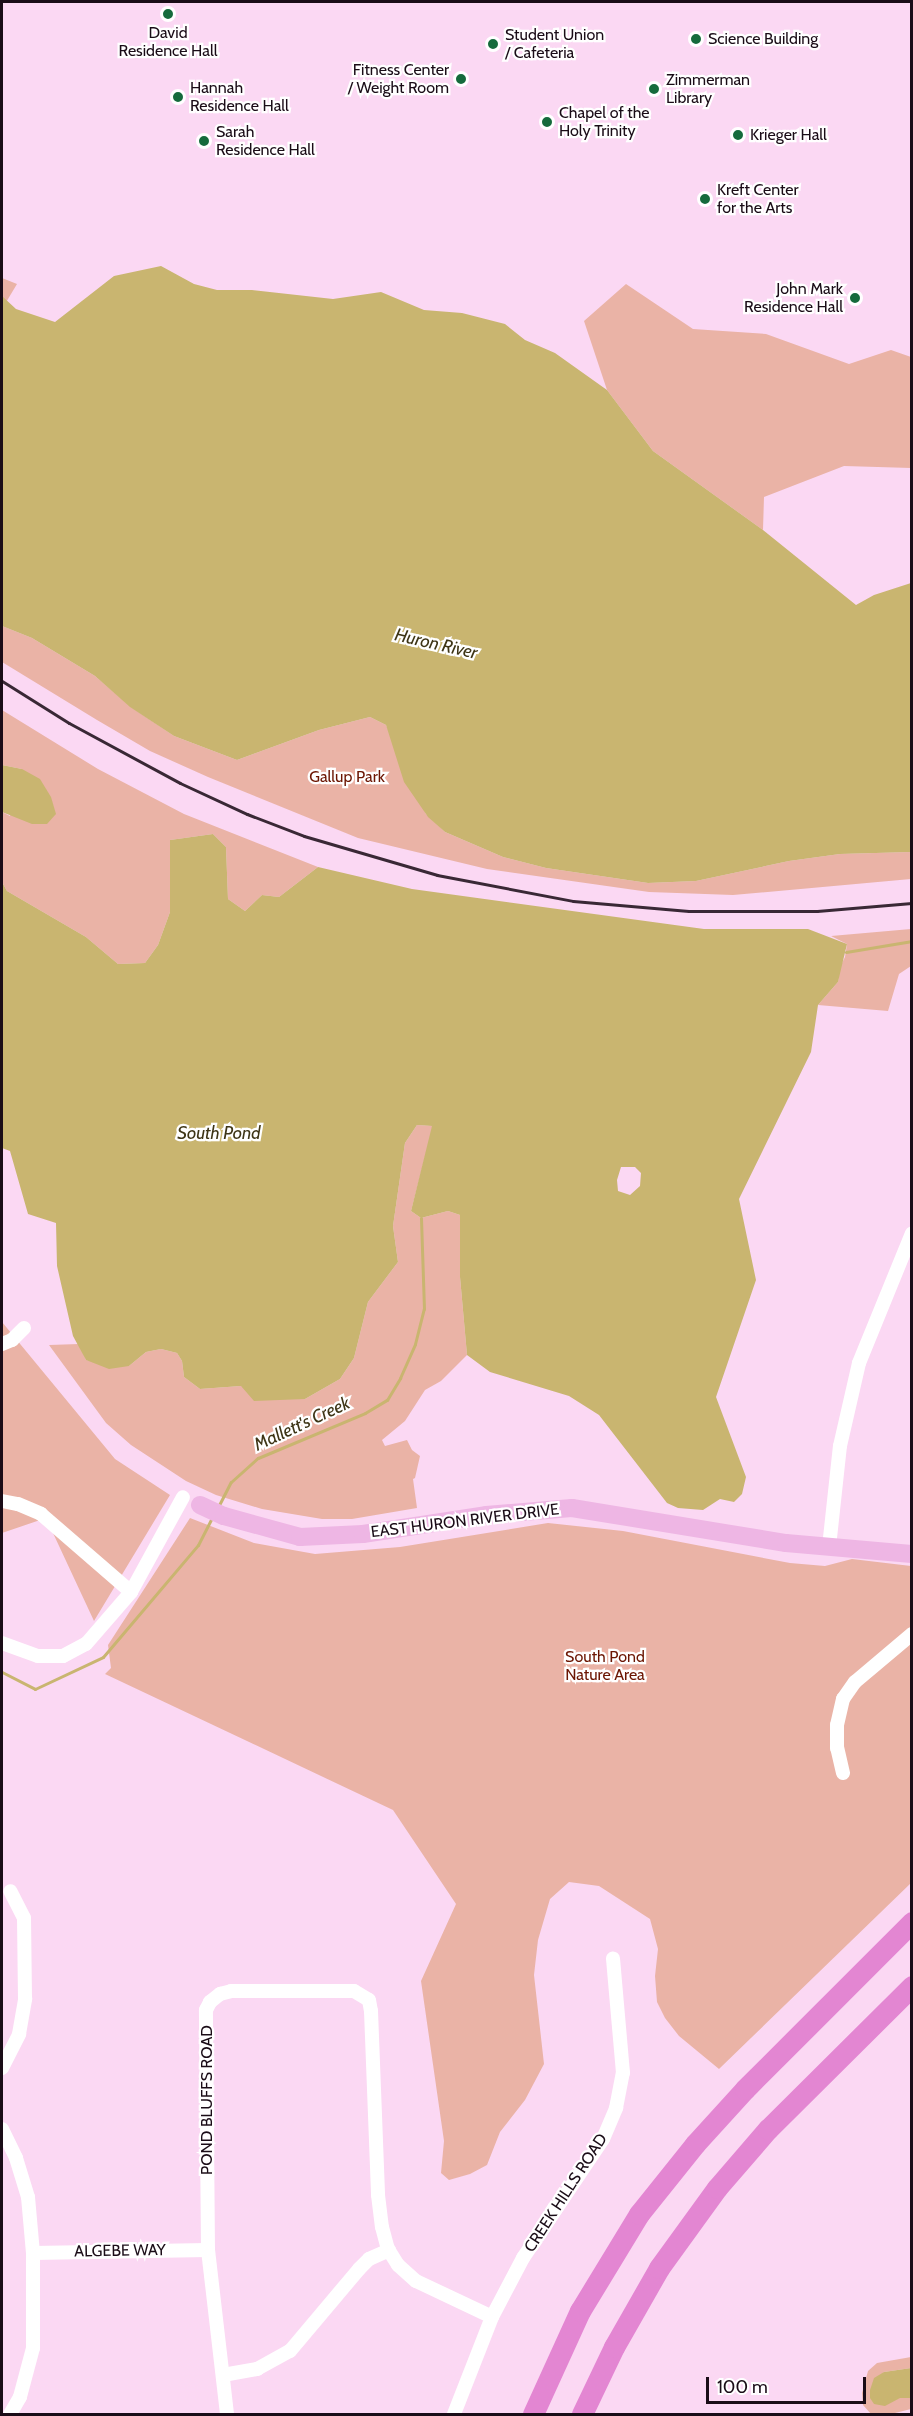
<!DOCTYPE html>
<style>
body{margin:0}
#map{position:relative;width:913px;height:2416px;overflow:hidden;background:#fbd8f3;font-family:Cabin,sans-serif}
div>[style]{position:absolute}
.green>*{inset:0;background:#eab3a6}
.water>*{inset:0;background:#c9b570}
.stream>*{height:3px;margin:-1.5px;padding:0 1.5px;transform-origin:1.5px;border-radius:1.5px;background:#c9b570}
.minor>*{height:14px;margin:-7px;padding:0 7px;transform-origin:7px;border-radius:7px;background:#fff}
.major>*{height:18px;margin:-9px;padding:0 9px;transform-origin:9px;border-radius:9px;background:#eeb6e4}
.highway>*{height:21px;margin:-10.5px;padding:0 10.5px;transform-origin:10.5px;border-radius:10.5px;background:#e386d2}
.rail>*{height:3px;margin:-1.5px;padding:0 1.5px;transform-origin:1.5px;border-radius:1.5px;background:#392835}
.dots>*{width:16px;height:16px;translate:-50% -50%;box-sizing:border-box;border:3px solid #fff;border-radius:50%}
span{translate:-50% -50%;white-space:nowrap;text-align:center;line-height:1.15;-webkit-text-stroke:4.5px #fff;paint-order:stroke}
.poi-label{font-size:16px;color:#1a0c17}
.left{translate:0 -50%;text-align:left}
.right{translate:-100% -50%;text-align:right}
.park-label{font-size:16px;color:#6c1603}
.street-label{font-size:16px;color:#1a0c17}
.water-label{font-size:18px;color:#3e3516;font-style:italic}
.frame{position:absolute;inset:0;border:3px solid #1a0c17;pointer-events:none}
.scale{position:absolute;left:706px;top:2377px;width:160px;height:27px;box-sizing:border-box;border:3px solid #1a0c17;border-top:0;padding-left:8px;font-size:18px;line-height:21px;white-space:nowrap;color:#1a0c17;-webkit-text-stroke:4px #fff;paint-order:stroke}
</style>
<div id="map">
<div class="green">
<div style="clip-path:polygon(2px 278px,17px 284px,2px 309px)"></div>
<div style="clip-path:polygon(626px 284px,693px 329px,766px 334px,849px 364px,891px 350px,911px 357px,911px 468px,844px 466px,764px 497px,763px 530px,653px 451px,607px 390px,584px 321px)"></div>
<div style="clip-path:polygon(2px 626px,32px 638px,95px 676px,131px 707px,174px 736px,237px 760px,319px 730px,370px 717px,386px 725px,426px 814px,445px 832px,503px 857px,546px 868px,648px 883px,696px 881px,789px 861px,840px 854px,911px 852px,911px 879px,733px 895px,649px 892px,487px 869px,358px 838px,208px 777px,150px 751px,97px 720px,2px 662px)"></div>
<div style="clip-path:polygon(2px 710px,98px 769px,184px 814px,318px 867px,279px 897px,262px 895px,245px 911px,228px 899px,226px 847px,213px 834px,170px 840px,170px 912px,158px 945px,145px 963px,118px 964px,86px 937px,7px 891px,2px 882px,2px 812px,10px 816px,22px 769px,2px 765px)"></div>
<div style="clip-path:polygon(911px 929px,911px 966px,899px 974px,888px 1011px,818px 1005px,838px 982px,840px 967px,845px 957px,847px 944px,831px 936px)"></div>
<div style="clip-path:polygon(417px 1125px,433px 1126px,411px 1211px,421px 1218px,448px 1211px,460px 1215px,460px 1277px,467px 1355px,441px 1381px,425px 1390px,405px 1421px,382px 1440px,385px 1446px,407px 1440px,412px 1450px,420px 1456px,415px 1478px,413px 1479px,417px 1508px,352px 1519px,322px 1519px,262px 1509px,216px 1495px,186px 1481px,131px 1445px,106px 1423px,49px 1345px,79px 1344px,86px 1360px,129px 1366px,146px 1352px,161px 1349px,177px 1353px,182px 1361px,184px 1377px,200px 1389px,241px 1386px,305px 1399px,340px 1379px,354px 1358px,368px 1302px,398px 1262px,393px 1226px,405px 1143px)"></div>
<div style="clip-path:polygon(2px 1322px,115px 1459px,170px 1495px,94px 1621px,46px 1518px,2px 1533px)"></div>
<div style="clip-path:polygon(190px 1518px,254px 1543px,315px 1554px,400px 1547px,548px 1523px,623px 1531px,790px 1563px,825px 1566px,852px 1559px,911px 1566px,911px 1883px,719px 2069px,679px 2036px,665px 2018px,657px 2002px,655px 1976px,658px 1949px,650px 1919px,599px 1886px,569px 1882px,550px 1899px,538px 1940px,534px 1975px,544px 2064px,525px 2100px,500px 2132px,487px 2165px,470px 2174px,449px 2180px,441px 2173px,444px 2141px,421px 1981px,456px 1904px,393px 1810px,105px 1674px,111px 1668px,108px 1645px)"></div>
<div style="clip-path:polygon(911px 2357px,911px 2368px,884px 2372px,870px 2398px,911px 2398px,911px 2409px,891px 2414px,871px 2414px,863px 2405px,862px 2393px,868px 2371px,877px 2363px)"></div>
</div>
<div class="water">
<div style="clip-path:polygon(161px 266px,194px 284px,217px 290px,252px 290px,333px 299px,381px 292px,424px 310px,462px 313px,505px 324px,525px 340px,555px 353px,607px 390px,653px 451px,763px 530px,856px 605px,874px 595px,911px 583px,911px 852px,840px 854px,789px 861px,696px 881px,648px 883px,546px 868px,503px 857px,445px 832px,428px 817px,404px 782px,386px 725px,370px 717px,319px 730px,237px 760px,174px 736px,130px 707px,95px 676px,32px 638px,2px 626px,2px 296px,16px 309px,55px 322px,114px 276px)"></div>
<div style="clip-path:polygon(2px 765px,22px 769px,40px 779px,51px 797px,56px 814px,47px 824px,32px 824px,2px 812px)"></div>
<div style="clip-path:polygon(evenodd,213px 834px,226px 847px,228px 899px,245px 911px,262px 895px,279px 897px,318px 867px,412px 889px,704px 929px,808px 929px,847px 944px,838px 982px,818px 1005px,811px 1052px,739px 1199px,756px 1280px,716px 1397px,746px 1477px,742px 1494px,734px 1502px,720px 1499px,703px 1510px,678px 1508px,667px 1503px,599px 1415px,569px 1396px,490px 1372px,467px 1355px,460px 1277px,460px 1215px,448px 1211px,421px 1218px,411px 1211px,432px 1126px,417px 1125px,405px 1143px,393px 1226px,398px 1262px,368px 1302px,354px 1358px,340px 1379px,305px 1399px,254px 1401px,241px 1386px,200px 1389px,184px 1377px,182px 1361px,177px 1353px,161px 1349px,146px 1352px,129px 1366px,109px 1369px,86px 1360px,73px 1336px,57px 1266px,56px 1223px,28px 1214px,10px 1151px,2px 1148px,2px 882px,7px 891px,86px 937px,118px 964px,145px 963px,158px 945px,170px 912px,170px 840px,213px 834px,621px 1167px,635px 1167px,641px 1173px,640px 1186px,630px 1195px,618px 1191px,617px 1180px,621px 1167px)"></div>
<div style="clip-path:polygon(911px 2368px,911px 2398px,900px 2398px,885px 2406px,874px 2404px,870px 2398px,870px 2390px,874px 2378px,884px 2372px)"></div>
</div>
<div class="stream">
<div style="left:846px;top:952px;width:67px;rotate:-9.5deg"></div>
<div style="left:218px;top:1507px;width:28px;rotate:-63deg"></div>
<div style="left:231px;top:1482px;width:36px;rotate:-42deg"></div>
<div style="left:258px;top:1458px;width:116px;rotate:-22.8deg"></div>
<div style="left:365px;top:1413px;width:26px;rotate:-31deg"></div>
<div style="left:387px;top:1400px;width:26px;rotate:-59deg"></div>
<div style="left:400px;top:1378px;width:37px;rotate:-66deg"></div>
<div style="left:415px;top:1344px;width:36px;rotate:-76deg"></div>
<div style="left:424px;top:1309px;width:91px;rotate:-91.9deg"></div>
<div style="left:2px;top:1672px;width:37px;rotate:27deg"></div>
<div style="left:35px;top:1689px;width:75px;rotate:-25.2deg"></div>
<div style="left:103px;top:1657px;width:147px;rotate:-49.7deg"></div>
<div style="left:198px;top:1545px;width:30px;rotate:-63deg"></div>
</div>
<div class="minor">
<div style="left:2px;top:1344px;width:11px;rotate:-22deg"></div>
<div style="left:12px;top:1340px;width:17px;rotate:-45deg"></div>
<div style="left:2px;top:1501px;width:16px;rotate:11deg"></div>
<div style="left:18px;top:1504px;width:25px;rotate:23deg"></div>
<div style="left:41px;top:1514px;width:119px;rotate:40.9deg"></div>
<div style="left:829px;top:1547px;width:102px;rotate:-83.8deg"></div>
<div style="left:840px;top:1446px;width:85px;rotate:-77.1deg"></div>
<div style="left:859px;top:1363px;width:140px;rotate:-67.8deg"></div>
<div style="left:2px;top:1643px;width:38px;rotate:20deg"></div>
<div style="left:38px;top:1656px;width:25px"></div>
<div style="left:63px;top:1656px;width:26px;rotate:-28deg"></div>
<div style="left:86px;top:1644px;width:69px;rotate:-49.1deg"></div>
<div style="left:131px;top:1592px;width:108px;rotate:-61.3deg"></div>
<div style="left:843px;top:1773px;width:26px;rotate:-103deg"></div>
<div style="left:837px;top:1748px;width:23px;rotate:-90deg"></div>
<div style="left:837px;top:1725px;width:27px;rotate:-77deg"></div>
<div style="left:843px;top:1699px;width:21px;rotate:-55deg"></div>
<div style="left:855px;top:1682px;width:75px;rotate:-40.1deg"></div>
<div style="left:2px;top:2068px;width:38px;rotate:-63deg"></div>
<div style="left:19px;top:2034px;width:36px;rotate:-80deg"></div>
<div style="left:25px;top:1999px;width:81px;rotate:-90.7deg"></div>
<div style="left:24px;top:1918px;width:30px;rotate:-117deg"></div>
<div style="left:2px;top:2129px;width:32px;rotate:64deg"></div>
<div style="left:16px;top:2158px;width:41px;rotate:72.9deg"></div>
<div style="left:28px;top:2197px;width:56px;rotate:84.9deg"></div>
<div style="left:33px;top:2253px;width:95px;rotate:90deg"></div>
<div style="left:33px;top:2348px;width:51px;rotate:104.9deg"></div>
<div style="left:20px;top:2397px;width:20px;rotate:120deg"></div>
<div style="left:33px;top:2253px;width:175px;rotate:-1deg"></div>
<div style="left:223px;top:2375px;width:35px;rotate:-10deg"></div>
<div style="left:257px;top:2369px;width:38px;rotate:-29deg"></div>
<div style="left:290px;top:2351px;width:107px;rotate:-49.9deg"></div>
<div style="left:359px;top:2269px;width:14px;rotate:-45deg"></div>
<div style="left:369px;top:2259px;width:22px;rotate:-24deg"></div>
<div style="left:227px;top:2414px;width:165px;rotate:-96.6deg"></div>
<div style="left:208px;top:2250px;width:240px;rotate:-90.5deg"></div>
<div style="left:206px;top:2010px;width:9px;rotate:-63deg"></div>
<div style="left:210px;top:2002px;width:13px;rotate:-39deg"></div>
<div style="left:220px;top:1994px;width:11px;rotate:-15deg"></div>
<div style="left:231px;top:1991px;width:123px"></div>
<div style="left:354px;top:1991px;width:17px;rotate:31deg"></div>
<div style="left:369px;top:2000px;width:11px;rotate:80deg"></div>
<div style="left:371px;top:2011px;width:184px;rotate:87.8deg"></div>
<div style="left:378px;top:2195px;width:32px;rotate:83deg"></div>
<div style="left:382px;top:2227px;width:23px;rotate:75deg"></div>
<div style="left:388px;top:2249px;width:19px;rotate:58deg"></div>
<div style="left:398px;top:2265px;width:24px;rotate:42deg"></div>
<div style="left:416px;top:2281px;width:84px;rotate:25.3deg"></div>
<div style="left:454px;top:2414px;width:104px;rotate:-68.6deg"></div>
<div style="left:492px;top:2317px;width:67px;rotate:-62.3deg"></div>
<div style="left:523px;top:2258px;width:143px;rotate:-56.1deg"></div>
<div style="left:603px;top:2139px;width:34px;rotate:-67deg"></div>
<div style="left:616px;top:2108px;width:36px;rotate:-79deg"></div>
<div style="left:623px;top:2073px;width:115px;rotate:-95deg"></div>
</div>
<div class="major">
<div style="left:200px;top:1505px;width:26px;rotate:25deg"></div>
<div style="left:224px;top:1516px;width:79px;rotate:15.4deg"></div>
<div style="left:300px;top:1537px;width:63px;rotate:-2.7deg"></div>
<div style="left:363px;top:1534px;width:124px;rotate:-8.8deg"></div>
<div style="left:486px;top:1515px;width:86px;rotate:-4.7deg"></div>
<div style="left:572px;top:1508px;width:217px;rotate:9.3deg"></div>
<div style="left:786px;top:1543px;width:126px;rotate:5deg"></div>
</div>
<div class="highway">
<div style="left:533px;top:2414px;width:113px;rotate:-65.5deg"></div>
<div style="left:580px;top:2311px;width:114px;rotate:-58.7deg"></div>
<div style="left:639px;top:2214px;width:90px;rotate:-51.3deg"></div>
<div style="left:695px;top:2144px;width:74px;rotate:-47.7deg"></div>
<div style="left:745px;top:2089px;width:236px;rotate:-45deg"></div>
<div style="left:582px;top:2414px;width:74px;rotate:-64.5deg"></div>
<div style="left:614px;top:2347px;width:91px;rotate:-60.3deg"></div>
<div style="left:659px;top:2268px;width:99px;rotate:-54.1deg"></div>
<div style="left:717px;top:2188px;width:78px;rotate:-49.2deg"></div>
<div style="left:768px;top:2129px;width:203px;rotate:-44.8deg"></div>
</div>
<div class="rail">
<div style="left:2px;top:681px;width:79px;rotate:32.1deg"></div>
<div style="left:69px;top:723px;width:126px;rotate:28.4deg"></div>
<div style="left:180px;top:783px;width:74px;rotate:24.8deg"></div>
<div style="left:247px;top:814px;width:61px;rotate:21.1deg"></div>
<div style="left:304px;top:836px;width:139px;rotate:16.3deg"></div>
<div style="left:437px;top:875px;width:138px;rotate:10.8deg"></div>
<div style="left:573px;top:901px;width:116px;rotate:4.9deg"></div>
<div style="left:689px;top:911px;width:128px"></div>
<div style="left:817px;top:911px;width:95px;rotate:-4.8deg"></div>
</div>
<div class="dots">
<div style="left:168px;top:14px;background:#156a3c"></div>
<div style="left:696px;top:39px;background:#156a3c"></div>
<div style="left:493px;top:44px;background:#156a3c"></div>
<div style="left:461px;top:79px;background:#156a3c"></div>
<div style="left:654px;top:89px;background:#156a3c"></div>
<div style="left:178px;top:97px;background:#156a3c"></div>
<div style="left:547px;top:122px;background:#156a3c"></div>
<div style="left:738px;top:135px;background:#156a3c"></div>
<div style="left:204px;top:141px;background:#156a3c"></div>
<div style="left:705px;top:199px;background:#156a3c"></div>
<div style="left:855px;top:298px;background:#156a3c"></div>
</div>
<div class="poi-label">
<span style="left:168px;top:42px">David<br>Residence Hall</span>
<span class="left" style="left:505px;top:44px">Student Union<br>/ Cafeteria</span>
<span class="left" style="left:708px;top:39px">Science Building</span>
<span class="right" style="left:449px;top:79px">Fitness Center<br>/ Weight Room</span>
<span class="left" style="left:666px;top:89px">Zimmerman<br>Library</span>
<span class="left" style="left:190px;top:97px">Hannah<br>Residence Hall</span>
<span class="left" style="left:559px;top:122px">Chapel of the<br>Holy Trinity</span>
<span class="left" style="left:216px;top:141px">Sarah<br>Residence Hall</span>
<span class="left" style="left:750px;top:135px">Krieger Hall</span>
<span class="left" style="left:717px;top:199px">Kreft Center<br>for the Arts</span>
<span class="right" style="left:843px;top:298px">John Mark<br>Residence Hall</span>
</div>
<div class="park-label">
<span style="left:347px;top:777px">Gallup Park</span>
<span style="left:605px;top:1666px">South Pond<br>Nature Area</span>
</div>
<div class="street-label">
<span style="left:465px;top:1521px;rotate:-7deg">EAST HURON RIVER DRIVE</span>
<span style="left:207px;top:2100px;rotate:-90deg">POND BLUFFS ROAD</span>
<span style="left:566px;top:2193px;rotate:-57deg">CREEK HILLS ROAD</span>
<span style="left:120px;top:2251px;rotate:-1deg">ALGEBE WAY</span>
</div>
<div class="water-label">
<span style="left:436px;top:644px;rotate:13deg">Huron River</span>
<span style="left:219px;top:1133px">South Pond</span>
<span style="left:302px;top:1424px;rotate:-25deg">Mallett's Creek</span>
</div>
<div class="frame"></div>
<div class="scale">100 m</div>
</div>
